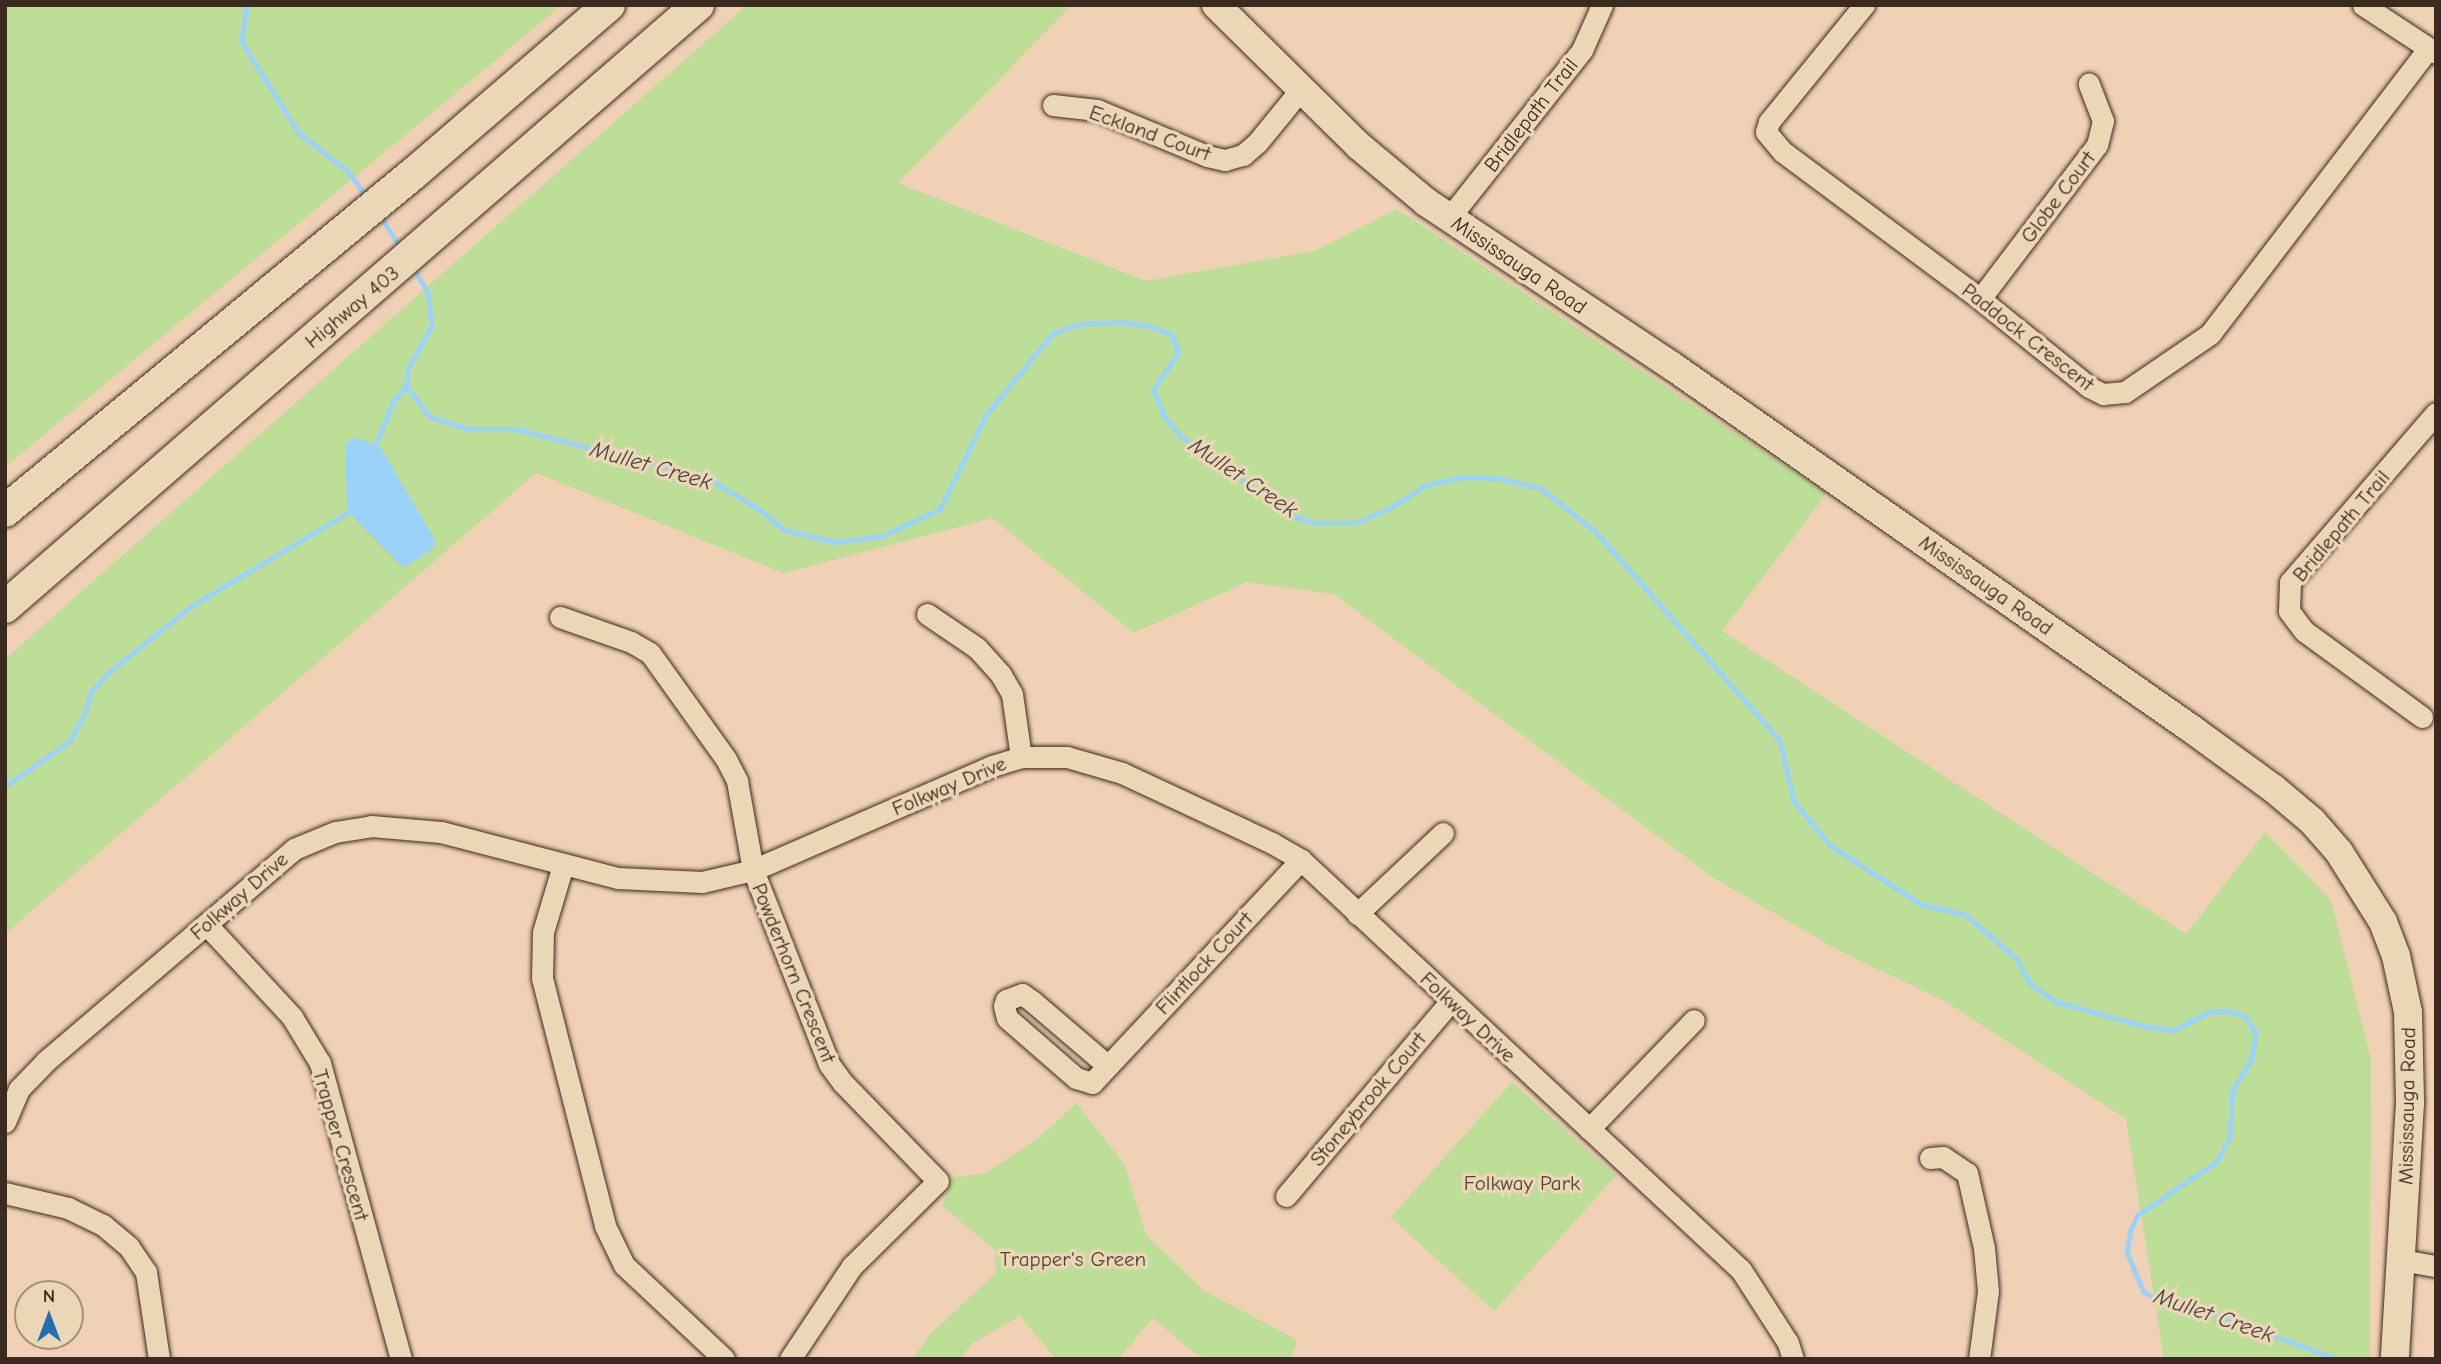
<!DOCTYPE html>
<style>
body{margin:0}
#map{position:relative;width:2441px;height:1364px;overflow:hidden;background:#f1d1b6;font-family:"Comic Neue",sans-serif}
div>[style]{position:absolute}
.green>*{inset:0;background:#bdde97;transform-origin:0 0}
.water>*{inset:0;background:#9bd2fa}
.stream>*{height:4.5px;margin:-2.25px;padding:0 2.25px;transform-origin:2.25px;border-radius:2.25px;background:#9bd2fa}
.roads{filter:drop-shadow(0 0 2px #3b2a1e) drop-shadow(0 0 2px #3b2a1e)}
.minor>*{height:21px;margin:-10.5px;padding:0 10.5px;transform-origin:10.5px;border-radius:10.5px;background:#ebd6b5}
.major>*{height:28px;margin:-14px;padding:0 14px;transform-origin:14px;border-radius:14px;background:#ebd6b5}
.highway>*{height:32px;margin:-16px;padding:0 16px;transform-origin:16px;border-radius:16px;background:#ebd6b5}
span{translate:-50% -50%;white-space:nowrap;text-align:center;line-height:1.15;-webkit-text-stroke:7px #ebd6b5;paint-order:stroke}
.street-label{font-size:21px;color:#3b2a1e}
.park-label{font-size:21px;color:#4e4530}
.water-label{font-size:23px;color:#49433f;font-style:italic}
.frame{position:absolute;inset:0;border:7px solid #3b2a1e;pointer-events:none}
.north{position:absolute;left:14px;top:1280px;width:70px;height:70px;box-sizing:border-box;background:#ebd6b5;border:2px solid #a59179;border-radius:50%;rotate:0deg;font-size:19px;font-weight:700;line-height:28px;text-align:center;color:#3b2a1e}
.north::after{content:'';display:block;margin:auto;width:24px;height:32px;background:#1f6fb2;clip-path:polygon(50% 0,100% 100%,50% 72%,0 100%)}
</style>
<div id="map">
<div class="green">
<div style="clip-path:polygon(5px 5px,562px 5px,5px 467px)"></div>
<div style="clip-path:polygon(747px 5px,1072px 5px,898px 183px,1146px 281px,1314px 251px,1397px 209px,1827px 493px,1722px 631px,2186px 934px,2265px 832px,2331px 900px,2371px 1059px,2370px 1359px,2164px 1359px,2126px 1119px,1945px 1001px,1840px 951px,1712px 877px,1334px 594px,1247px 582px,1134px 633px,992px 518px,784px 573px,536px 473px,5px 934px,5px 659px)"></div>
<div style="left:1512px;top:1082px;width:140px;height:182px;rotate:42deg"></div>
<div style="clip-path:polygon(1076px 1103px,1125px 1165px,1146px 1235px,1203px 1290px,1297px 1340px,1291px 1359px,1205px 1359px,1189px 1349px,1153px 1318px,1118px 1359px,1056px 1359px,1020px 1316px,973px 1343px,960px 1359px,913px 1359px,929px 1335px,996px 1273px,995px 1250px,942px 1206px,953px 1177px,984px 1174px,1040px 1137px)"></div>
</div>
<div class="water">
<div style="clip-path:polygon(359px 438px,381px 448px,436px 542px,432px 549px,407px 566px,401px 566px,354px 518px,347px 506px,345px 446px,350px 439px)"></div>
</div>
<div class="stream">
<div style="left:247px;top:5px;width:37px;rotate:98deg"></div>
<div style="left:242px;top:42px;width:107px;rotate:57.9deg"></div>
<div style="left:299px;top:133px;width:62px;rotate:37.8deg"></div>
<div style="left:348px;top:171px;width:34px;rotate:54deg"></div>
<div style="left:381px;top:217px;width:37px;rotate:57deg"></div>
<div style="left:413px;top:267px;width:29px;rotate:59deg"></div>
<div style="left:428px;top:292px;width:34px;rotate:83deg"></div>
<div style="left:432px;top:326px;width:48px;rotate:118.7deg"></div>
<div style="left:409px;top:368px;width:18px;rotate:99deg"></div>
<div style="left:406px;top:386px;width:39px;rotate:52deg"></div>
<div style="left:430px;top:417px;width:41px;rotate:17.1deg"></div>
<div style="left:469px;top:429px;width:48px"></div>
<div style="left:517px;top:429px;width:201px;rotate:14.7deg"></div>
<div style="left:711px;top:480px;width:56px;rotate:31.1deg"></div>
<div style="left:759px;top:509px;width:33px;rotate:39deg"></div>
<div style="left:785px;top:530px;width:51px;rotate:13.5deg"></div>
<div style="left:835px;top:542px;width:47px;rotate:-7.3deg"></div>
<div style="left:882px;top:536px;width:64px;rotate:-25deg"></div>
<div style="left:940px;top:509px;width:105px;rotate:-63.9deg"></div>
<div style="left:986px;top:415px;width:104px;rotate:-50.8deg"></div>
<div style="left:1052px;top:334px;width:29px;rotate:-20deg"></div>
<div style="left:1079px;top:324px;width:42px;rotate:-2.7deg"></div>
<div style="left:1121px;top:322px;width:29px;rotate:8deg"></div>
<div style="left:1150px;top:326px;width:24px;rotate:22deg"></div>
<div style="left:1172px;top:335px;width:18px;rotate:68deg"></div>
<div style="left:1179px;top:352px;width:45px;rotate:124deg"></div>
<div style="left:1154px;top:389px;width:29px;rotate:70deg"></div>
<div style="left:1164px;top:416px;width:26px;rotate:50deg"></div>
<div style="left:1181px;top:436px;width:137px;rotate:35.8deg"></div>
<div style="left:1292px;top:516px;width:26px;rotate:16deg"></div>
<div style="left:1317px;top:523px;width:37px"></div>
<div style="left:1354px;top:523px;width:35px;rotate:-22deg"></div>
<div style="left:1387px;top:510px;width:46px;rotate:-32.7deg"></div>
<div style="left:1426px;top:485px;width:38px;rotate:-12deg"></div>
<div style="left:1463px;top:477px;width:36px;rotate:2deg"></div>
<div style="left:1499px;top:478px;width:44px;rotate:14.3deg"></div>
<div style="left:1542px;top:489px;width:68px;rotate:38.4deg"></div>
<div style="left:1595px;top:531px;width:279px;rotate:48.5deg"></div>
<div style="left:1780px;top:740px;width:63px;rotate:77.1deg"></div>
<div style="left:1794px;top:801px;width:58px;rotate:50.6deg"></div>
<div style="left:1831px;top:846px;width:107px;rotate:32.8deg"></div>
<div style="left:1921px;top:904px;width:46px;rotate:13.7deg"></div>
<div style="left:1966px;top:915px;width:66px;rotate:40.7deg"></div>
<div style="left:2016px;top:958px;width:30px;rotate:60deg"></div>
<div style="left:2031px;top:984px;width:32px;rotate:35deg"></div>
<div style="left:2057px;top:1002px;width:94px;rotate:15.4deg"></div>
<div style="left:2148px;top:1027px;width:26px;rotate:7deg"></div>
<div style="left:2174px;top:1030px;width:39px;rotate:-27deg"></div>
<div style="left:2209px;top:1012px;width:20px;rotate:-3deg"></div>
<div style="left:2229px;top:1011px;width:18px;rotate:19deg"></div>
<div style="left:2246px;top:1017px;width:19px;rotate:58deg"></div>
<div style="left:2256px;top:1033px;width:26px;rotate:99deg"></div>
<div style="left:2252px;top:1059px;width:37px;rotate:121deg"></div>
<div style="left:2233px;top:1091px;width:47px;rotate:93.7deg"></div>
<div style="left:2230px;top:1138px;width:27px;rotate:118deg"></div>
<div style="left:2217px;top:1162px;width:95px;rotate:146.1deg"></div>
<div style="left:2138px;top:1215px;width:17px;rotate:115deg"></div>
<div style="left:2131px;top:1230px;width:22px;rotate:100deg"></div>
<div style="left:2127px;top:1252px;width:43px;rotate:67deg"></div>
<div style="left:2144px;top:1292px;width:30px;rotate:28deg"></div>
<div style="left:2170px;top:1306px;width:31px;rotate:6deg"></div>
<div style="left:2201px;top:1309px;width:145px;rotate:20.2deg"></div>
<div style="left:373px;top:450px;width:54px;rotate:-67.2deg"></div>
<div style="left:394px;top:400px;width:18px;rotate:-49deg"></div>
<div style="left:5px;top:786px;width:78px;rotate:-34.5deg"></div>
<div style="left:69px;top:742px;width:33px;rotate:-61deg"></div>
<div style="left:85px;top:713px;width:22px;rotate:-74deg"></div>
<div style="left:91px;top:692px;width:25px;rotate:-48deg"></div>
<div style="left:108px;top:673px;width:105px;rotate:-38.8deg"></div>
<div style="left:190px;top:607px;width:191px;rotate:-30.9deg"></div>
</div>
<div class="roads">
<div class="minor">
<div style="left:1864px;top:5px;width:151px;rotate:129.1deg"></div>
<div style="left:1769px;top:122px;width:10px;rotate:107deg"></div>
<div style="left:1766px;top:132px;width:26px;rotate:50deg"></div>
<div style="left:1783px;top:152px;width:246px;rotate:36.7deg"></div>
<div style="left:1980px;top:299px;width:140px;rotate:38.9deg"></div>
<div style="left:2089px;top:387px;width:16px;rotate:27deg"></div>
<div style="left:2103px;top:394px;width:22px;rotate:-5deg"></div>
<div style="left:2125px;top:392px;width:103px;rotate:-34.3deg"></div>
<div style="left:2210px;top:334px;width:359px;rotate:-52.6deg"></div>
<div style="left:2363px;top:5px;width:87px;rotate:33.3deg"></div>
<div style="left:1053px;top:105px;width:44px;rotate:6.5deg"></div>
<div style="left:1097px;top:110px;width:119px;rotate:22.7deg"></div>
<div style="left:1207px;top:156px;width:18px;rotate:13deg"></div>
<div style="left:1225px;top:160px;width:19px;rotate:-16deg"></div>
<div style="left:1243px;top:155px;width:18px;rotate:-41deg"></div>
<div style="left:1257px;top:143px;width:70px;rotate:-50.8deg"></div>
<div style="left:1449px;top:218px;width:214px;rotate:-51.6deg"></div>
<div style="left:1582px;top:50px;width:49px;rotate:-66deg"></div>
<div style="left:1980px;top:299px;width:193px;rotate:-52.8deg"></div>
<div style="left:2097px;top:145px;width:25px;rotate:-76deg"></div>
<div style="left:2103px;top:121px;width:40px;rotate:-111deg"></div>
<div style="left:927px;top:614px;width:60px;rotate:34.2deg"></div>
<div style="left:977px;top:648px;width:36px;rotate:48deg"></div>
<div style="left:1001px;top:675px;width:22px;rotate:60deg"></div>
<div style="left:1012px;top:694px;width:64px;rotate:81.9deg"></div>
<div style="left:560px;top:617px;width:75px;rotate:19.4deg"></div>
<div style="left:631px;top:642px;width:22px;rotate:30deg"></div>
<div style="left:650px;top:653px;width:130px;rotate:54.4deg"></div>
<div style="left:726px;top:759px;width:25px;rotate:63deg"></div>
<div style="left:737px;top:781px;width:90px;rotate:79.8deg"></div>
<div style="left:753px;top:870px;width:208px;rotate:68.6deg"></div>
<div style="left:829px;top:1064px;width:24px;rotate:54deg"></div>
<div style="left:843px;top:1083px;width:136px;rotate:45.9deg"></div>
<div style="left:938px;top:1181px;width:121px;rotate:135.3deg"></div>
<div style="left:852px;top:1266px;width:112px;rotate:123.7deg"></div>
<div style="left:2422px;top:717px;width:146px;rotate:-143.9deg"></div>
<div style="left:2304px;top:631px;width:25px;rotate:-127deg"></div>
<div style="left:2289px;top:611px;width:29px;rotate:-88deg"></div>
<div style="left:2290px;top:582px;width:223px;rotate:-49.2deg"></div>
<div style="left:563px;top:865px;width:70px;rotate:106.6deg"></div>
<div style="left:543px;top:932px;width:46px;rotate:91.2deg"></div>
<div style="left:542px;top:978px;width:256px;rotate:75.7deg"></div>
<div style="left:605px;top:1226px;width:43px;rotate:64deg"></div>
<div style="left:624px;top:1265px;width:137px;rotate:43.2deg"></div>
<div style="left:1357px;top:914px;width:118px;rotate:-43.3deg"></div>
<div style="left:206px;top:924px;width:127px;rotate:47.2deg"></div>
<div style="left:292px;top:1017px;width:54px;rotate:58.7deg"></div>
<div style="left:320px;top:1063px;width:307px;rotate:74.7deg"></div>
<div style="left:1108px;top:1066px;width:100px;rotate:-139.5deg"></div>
<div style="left:1032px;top:1001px;width:12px;rotate:-145deg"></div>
<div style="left:1022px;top:994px;width:17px;rotate:159deg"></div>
<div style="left:1006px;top:1000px;width:6px;rotate:108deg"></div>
<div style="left:1004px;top:1006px;width:12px;rotate:76deg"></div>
<div style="left:1007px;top:1018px;width:91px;rotate:41deg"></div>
<div style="left:1076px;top:1078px;width:17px;rotate:17deg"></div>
<div style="left:1092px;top:1083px;width:306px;rotate:-46.9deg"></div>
<div style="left:5px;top:1122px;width:36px;rotate:-67deg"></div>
<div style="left:19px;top:1089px;width:39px;rotate:-46deg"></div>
<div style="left:46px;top:1061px;width:326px;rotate:-40.5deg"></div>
<div style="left:294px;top:849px;width:44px;rotate:-22.5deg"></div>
<div style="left:335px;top:832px;width:36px;rotate:-9deg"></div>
<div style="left:371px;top:826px;width:70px;rotate:4.9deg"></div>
<div style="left:441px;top:832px;width:183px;rotate:14.6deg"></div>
<div style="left:618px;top:878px;width:84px;rotate:2.7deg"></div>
<div style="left:702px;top:882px;width:52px;rotate:-13.2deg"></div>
<div style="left:753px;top:870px;width:261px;rotate:-23.5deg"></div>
<div style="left:992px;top:766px;width:30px;rotate:-17deg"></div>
<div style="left:1021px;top:757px;width:46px"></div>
<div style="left:1067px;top:757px;width:57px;rotate:16.2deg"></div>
<div style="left:1122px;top:773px;width:166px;rotate:25deg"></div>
<div style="left:1272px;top:843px;width:34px;rotate:30deg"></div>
<div style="left:1301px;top:860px;width:601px;rotate:42.98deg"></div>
<div style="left:1741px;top:1270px;width:87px;rotate:57.2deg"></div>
<div style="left:1788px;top:1343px;width:17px;rotate:73deg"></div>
<div style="left:1589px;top:1129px;width:151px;rotate:-46.1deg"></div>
<div style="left:1930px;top:1158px;width:13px;rotate:-4deg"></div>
<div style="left:1943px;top:1157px;width:29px;rotate:34deg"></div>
<div style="left:1967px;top:1173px;width:77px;rotate:77.2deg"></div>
<div style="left:1984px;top:1248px;width:43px;rotate:84.7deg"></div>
<div style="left:1988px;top:1291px;width:69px;rotate:97.5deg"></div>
<div style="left:5px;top:1193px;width:65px;rotate:13.4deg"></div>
<div style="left:68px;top:1208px;width:39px;rotate:26deg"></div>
<div style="left:103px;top:1225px;width:34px;rotate:40deg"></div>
<div style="left:129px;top:1247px;width:30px;rotate:56deg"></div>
<div style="left:146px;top:1272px;width:88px;rotate:81.5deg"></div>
<div style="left:1286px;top:1196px;width:254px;rotate:-49.8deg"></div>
<div style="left:2401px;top:1260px;width:36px;rotate:10deg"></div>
</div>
<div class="major">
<div style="left:1216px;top:5px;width:201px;rotate:44.6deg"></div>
<div style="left:1359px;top:146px;width:87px;rotate:39.9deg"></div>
<div style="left:1426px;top:202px;width:296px;rotate:33.7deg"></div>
<div style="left:1672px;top:366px;width:636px;rotate:34.94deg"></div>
<div style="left:2193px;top:730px;width:100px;rotate:36.1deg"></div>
<div style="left:2274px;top:789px;width:50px;rotate:40.1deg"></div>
<div style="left:2312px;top:821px;width:41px;rotate:48.9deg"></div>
<div style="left:2339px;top:852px;width:83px;rotate:57.8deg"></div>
<div style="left:2383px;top:922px;width:36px;rotate:69deg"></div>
<div style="left:2396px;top:956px;width:57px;rotate:77.9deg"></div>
<div style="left:2408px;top:1012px;width:91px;rotate:88.7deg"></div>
<div style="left:2410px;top:1103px;width:256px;rotate:93.4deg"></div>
</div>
<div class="highway">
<div style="left:5px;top:511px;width:529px;rotate:-39.56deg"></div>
<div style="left:413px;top:174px;width:259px;rotate:-40.8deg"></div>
<div style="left:5px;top:607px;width:918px;rotate:-40.98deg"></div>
</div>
</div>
<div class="street-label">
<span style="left:1531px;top:115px;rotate:-52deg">Bridlepath Trail</span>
<span style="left:1150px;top:133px;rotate:20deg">Eckland Court</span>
<span style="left:2058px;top:197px;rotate:-53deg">Globe Court</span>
<span style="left:1519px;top:265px;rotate:34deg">Mississauga Road</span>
<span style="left:352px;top:307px;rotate:-40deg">Highway 403</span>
<span style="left:2028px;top:337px;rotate:38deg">Paddock Crescent</span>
<span style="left:2341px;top:526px;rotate:-50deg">Bridlepath Trail</span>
<span style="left:1986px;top:585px;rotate:35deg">Mississauga Road</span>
<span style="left:949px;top:786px;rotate:-23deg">Folkway Drive</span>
<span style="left:239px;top:896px;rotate:-41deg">Folkway Drive</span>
<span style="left:1204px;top:963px;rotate:-47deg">Flintlock Court</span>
<span style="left:794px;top:973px;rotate:68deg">Powderhorn Crescent</span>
<span style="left:1468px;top:1017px;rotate:43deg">Folkway Drive</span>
<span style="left:1368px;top:1099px;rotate:-50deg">Stoneybrook Court</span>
<span style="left:2407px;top:1106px;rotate:-89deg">Mississauga Road</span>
<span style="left:341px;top:1145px;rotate:74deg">Trapper Crescent</span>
</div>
<div class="park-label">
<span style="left:1522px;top:1183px">Folkway Park</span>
<span style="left:1073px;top:1259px">Trapper's Green</span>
</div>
<div class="water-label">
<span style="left:651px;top:466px;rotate:16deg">Mullet Creek</span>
<span style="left:1243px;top:478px;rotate:34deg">Mullet Creek</span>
<span style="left:2214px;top:1316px;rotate:19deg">Mullet Creek</span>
</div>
<div class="frame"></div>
<div class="north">N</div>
</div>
